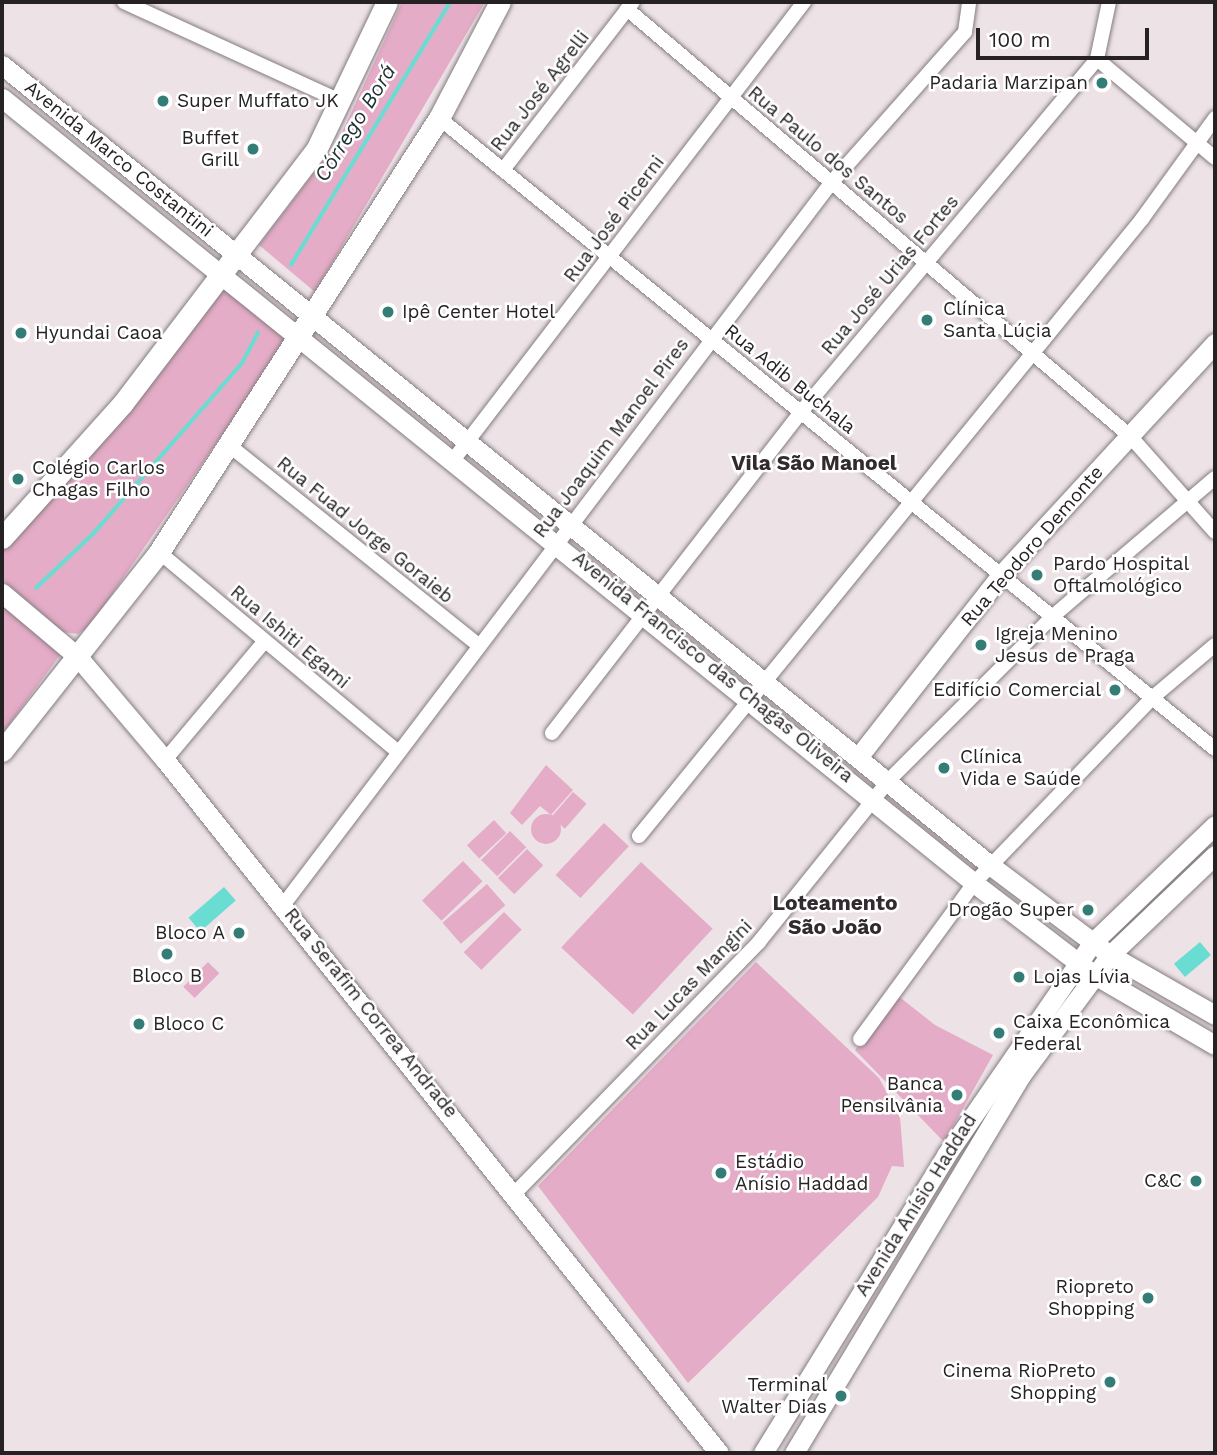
<!DOCTYPE html>
<meta charset="utf-8">
<style>
body{margin:0}
#map{position:relative;width:1217px;height:1455px;overflow:hidden;background:#ede3e7;font-family:"Work Sans",sans-serif}
div>[style]{position:absolute}
.green>*{inset:0;background:#e4acc6;transform-origin:0 0}
.round{border-radius:50%}
.water>*{inset:0;background:#6addd3;transform-origin:0 0}
.stream>*{height:3.5px;margin:-1.75px;padding:0 1.75px;transform-origin:1.75px;border-radius:1.75px;background:#6addd3}
.roads{filter:drop-shadow(0 0 2px #847c80) drop-shadow(0 0 2px #847c80)}
.street>*{height:14px;margin:-7px;padding:0 7px;transform-origin:7px;border-radius:7px;background:#fff}
.secondary>*{height:19px;margin:-9.5px;padding:0 9.5px;transform-origin:9.5px;border-radius:9.5px;background:#fff}
.primary>*{height:21px;margin:-10.5px;padding:0 10.5px;transform-origin:10.5px;border-radius:10.5px;background:#fff}
.dots>*{width:19px;height:19px;translate:-50% -50%;box-sizing:border-box;border:4px solid #fff;border-radius:50%}
span{translate:-50% -50%;white-space:nowrap;text-align:center;line-height:1.15;-webkit-text-stroke:5px #fff;paint-order:stroke}
.poi-label{font-size:19px;color:#262224}
.right{translate:-100% -50%;text-align:right}
.left{translate:0 -50%;text-align:left}
.street-label{font-size:19px;color:#262224}
.water-label{font-size:21px;color:#1c312f;font-style:italic}
.neighbourhood-label{font-size:21px;color:#312a2e;font-weight:700}
.frame{position:absolute;inset:0;border:4px solid #262224;pointer-events:none}
.scale{position:absolute;left:976px;top:28px;width:173px;height:32px;box-sizing:border-box;border:4px solid #262224;border-top:0;padding-left:9px;font-size:21px;line-height:24px;white-space:nowrap;color:#262224;-webkit-text-stroke:5px #fff;paint-order:stroke}
</style>
<div id="map">
<div class="green">
<div style="clip-path:polygon(402px 2px,485px 2px,315px 292px,259px 245px,338px 141px)"></div>
<div style="clip-path:polygon(221px 286px,289px 338px,90px 626px,78px 634px,63px 632px,2px 580px,2px 547px)"></div>
<div style="clip-path:polygon(2px 601px,60px 655px,2px 734px)"></div>
<div style="clip-path:polygon(546px 765px,573px 790px,551px 815px,540px 806px,522px 825px,510px 813px)"></div>
<div style="left:573px;top:792px;width:18px;height:33px;rotate:41deg"></div>
<div class="round" style="left:531px;top:814px;width:30px;height:30px"></div>
<div style="left:494px;top:820px;width:18px;height:37px;rotate:47deg"></div>
<div style="left:604px;top:823px;width:34px;height:71px;rotate:43deg"></div>
<div style="left:510px;top:831px;width:23px;height:41px;rotate:45deg"></div>
<div style="left:527px;top:849px;width:23px;height:41px;rotate:45deg"></div>
<div style="left:463px;top:861px;width:28px;height:57px;rotate:46deg"></div>
<div style="left:641px;top:862px;width:98px;height:117px;rotate:43deg"></div>
<div style="left:487px;top:884px;width:28px;height:59px;rotate:49deg"></div>
<div style="left:504px;top:912px;width:25px;height:57px;rotate:45deg"></div>
<div style="left:208px;top:962px;width:16px;height:35px;rotate:45deg"></div>
<div style="clip-path:polygon(756px 962px,879px 1078px,900px 1117px,904px 1167px,892px 1166px,878px 1197px,688px 1383px,538px 1186px)"></div>
<div style="clip-path:polygon(897px 995px,935px 1025px,993px 1055px,944px 1142px,855px 1050px)"></div>
</div>
<div class="water">
<div style="left:224px;top:887px;width:18px;height:47px;rotate:49deg"></div>
<div style="left:1200px;top:942px;width:17px;height:34px;rotate:50deg"></div>
</div>
<div class="stream">
<div style="left:291px;top:265px;width:307px;rotate:-58.8deg"></div>
<div style="left:36px;top:588px;width:79px;rotate:-43.5deg"></div>
<div style="left:93px;top:534px;width:227px;rotate:-48.9deg"></div>
<div style="left:242px;top:363px;width:34px;rotate:-62deg"></div>
</div>
<div class="roads">
<div class="street">
<div style="left:124px;top:2px;width:240px;rotate:24.6deg"></div>
<div style="left:627px;top:9px;width:660px;rotate:40.33deg"></div>
<div style="left:1130px;top:436px;width:128px;rotate:48.5deg"></div>
<div style="left:1097px;top:59px;width:154px;rotate:40deg"></div>
<div style="left:439px;top:118px;width:1000px;rotate:39.12deg"></div>
<div style="left:503px;top:170px;width:212px;rotate:-52.3deg"></div>
<div style="left:230px;top:446px;width:317px;rotate:38.7deg"></div>
<div style="left:454px;top:459px;width:576px;rotate:-52.55deg"></div>
<div style="left:159px;top:552px;width:310px;rotate:39.9deg"></div>
<div style="left:552px;top:733px;width:406px;rotate:-52.2deg"></div>
<div style="left:801px;top:412px;width:461px;rotate:-50deg"></div>
<div style="left:1097px;top:59px;width:58px;rotate:-78.1deg"></div>
<div style="left:165px;top:760px;width:155px;rotate:-50deg"></div>
<div style="left:639px;top:836px;width:796px;rotate:-50.81deg"></div>
<div style="left:1142px;top:219px;width:125px;rotate:-54.1deg"></div>
<div style="left:284px;top:904px;width:905px;rotate:-52.81deg"></div>
<div style="left:831px;top:183px;width:202px;rotate:-48.4deg"></div>
<div style="left:965px;top:32px;width:30px;rotate:-82deg"></div>
<div style="left:860px;top:1039px;width:193px;rotate:-53.8deg"></div>
<div style="left:974px;top:883px;width:257px;rotate:-46.1deg"></div>
<div style="left:1152px;top:698px;width:82px;rotate:-40.1deg"></div>
<div style="left:515px;top:1193px;width:350px;rotate:-45.8deg"></div>
<div style="left:759px;top:942px;width:209px;rotate:-51.2deg"></div>
<div style="left:890px;top:779px;width:229px;rotate:-45deg"></div>
<div style="left:1052px;top:617px;width:214px;rotate:-40.5deg"></div>
</div>
<div class="secondary">
<div style="left:2px;top:65px;width:1271px;rotate:39deg"></div>
<div style="left:990px;top:865px;width:150px;rotate:36.9deg"></div>
<div style="left:1110px;top:955px;width:121px;rotate:29.7deg"></div>
<div style="left:2px;top:98px;width:1249px;rotate:38.92deg"></div>
<div style="left:974px;top:883px;width:150px;rotate:37.4deg"></div>
<div style="left:1093px;top:974px;width:141px;rotate:30.2deg"></div>
<div style="left:2px;top:593px;width:99px;rotate:40.1deg"></div>
<div style="left:78px;top:657px;width:135px;rotate:49.8deg"></div>
<div style="left:165px;top:760px;width:887px;rotate:51.36deg"></div>
<div style="left:859px;top:756px;width:230px;rotate:-51.9deg"></div>
<div style="left:1001px;top:575px;width:316px;rotate:-47.3deg"></div>
<div style="left:763px;top:1453px;width:350px;rotate:-58.4deg"></div>
<div style="left:946px;top:1155px;width:257px;rotate:-55.4deg"></div>
<div style="left:1092px;top:943px;width:170px;rotate:-43.8deg"></div>
<div style="left:794px;top:1453px;width:442px;rotate:-59deg"></div>
<div style="left:1022px;top:1074px;width:148px;rotate:-53.5deg"></div>
<div style="left:1110px;top:955px;width:145px;rotate:-43.6deg"></div>
</div>
<div class="primary">
<div style="left:2px;top:538px;width:181px;rotate:-48.1deg"></div>
<div style="left:123px;top:403px;width:318px;rotate:-52.7deg"></div>
<div style="left:316px;top:150px;width:164px;rotate:-64.4deg"></div>
<div style="left:2px;top:751px;width:253px;rotate:-51.7deg"></div>
<div style="left:159px;top:552px;width:516px;rotate:-57.17deg"></div>
<div style="left:439px;top:118px;width:131px;rotate:-62.3deg"></div>
</div>
</div>
<div class="dots">
<div style="left:1102px;top:83px;background:#347c76"></div>
<div style="left:163px;top:101px;background:#347c76"></div>
<div style="left:253px;top:149px;background:#347c76"></div>
<div style="left:388px;top:312px;background:#347c76"></div>
<div style="left:927px;top:320px;background:#347c76"></div>
<div style="left:21px;top:333px;background:#347c76"></div>
<div style="left:18px;top:479px;background:#347c76"></div>
<div style="left:1037px;top:575px;background:#347c76"></div>
<div style="left:981px;top:645px;background:#347c76"></div>
<div style="left:1115px;top:690px;background:#347c76"></div>
<div style="left:944px;top:768px;background:#347c76"></div>
<div style="left:1088px;top:910px;background:#347c76"></div>
<div style="left:239px;top:933px;background:#347c76"></div>
<div style="left:167px;top:954px;background:#347c76"></div>
<div style="left:1019px;top:977px;background:#347c76"></div>
<div style="left:139px;top:1024px;background:#347c76"></div>
<div style="left:999px;top:1033px;background:#347c76"></div>
<div style="left:957px;top:1095px;background:#347c76"></div>
<div style="left:721px;top:1173px;background:#347c76"></div>
<div style="left:1196px;top:1181px;background:#347c76"></div>
<div style="left:1148px;top:1298px;background:#347c76"></div>
<div style="left:1110px;top:1382px;background:#347c76"></div>
<div style="left:841px;top:1396px;background:#347c76"></div>
</div>
<div class="poi-label">
<span class="right" style="left:1088px;top:83px">Padaria Marzipan</span>
<span class="left" style="left:177px;top:101px">Super Muffato JK</span>
<span class="right" style="left:239px;top:149px">Buffet<br>Grill</span>
<span class="left" style="left:943px;top:320px">Clínica<br>Santa Lúcia</span>
<span class="left" style="left:402px;top:312px">Ipê Center Hotel</span>
<span class="left" style="left:35px;top:333px">Hyundai Caoa</span>
<span class="left" style="left:32px;top:479px">Colégio Carlos<br>Chagas Filho</span>
<span class="left" style="left:1053px;top:575px">Pardo Hospital<br>Oftalmológico</span>
<span class="left" style="left:995px;top:645px">Igreja Menino<br>Jesus de Praga</span>
<span class="right" style="left:1101px;top:690px">Edifício Comercial</span>
<span class="left" style="left:960px;top:768px">Clínica<br>Vida e Saúde</span>
<span class="right" style="left:1074px;top:910px">Drogão Super</span>
<span class="right" style="left:225px;top:933px">Bloco A</span>
<span style="left:167px;top:976px">Bloco B</span>
<span class="left" style="left:1033px;top:977px">Lojas Lívia</span>
<span class="left" style="left:1013px;top:1033px">Caixa Econômica<br>Federal</span>
<span class="left" style="left:153px;top:1024px">Bloco C</span>
<span class="right" style="left:943px;top:1095px">Banca<br>Pensilvânia</span>
<span class="left" style="left:735px;top:1173px">Estádio<br>Anísio Haddad</span>
<span class="right" style="left:1182px;top:1181px">C&amp;C</span>
<span class="right" style="left:1134px;top:1298px">Riopreto<br>Shopping</span>
<span class="right" style="left:1096px;top:1382px">Cinema RioPreto<br>Shopping</span>
<span class="right" style="left:827px;top:1396px">Terminal<br>Walter Dias</span>
</div>
<div class="street-label">
<span style="left:540px;top:91px;rotate:-52deg">Rua José Agrelli</span>
<span style="left:828px;top:155px;rotate:40deg">Rua Paulo dos Santos</span>
<span style="left:119px;top:159px;rotate:39deg">Avenida Marco Costantini</span>
<span style="left:614px;top:219px;rotate:-53deg">Rua José Picerni</span>
<span style="left:890px;top:275px;rotate:-50deg">Rua José Urias Fortes</span>
<span style="left:790px;top:379px;rotate:39deg">Rua Adib Buchala</span>
<span style="left:611px;top:438px;rotate:-53deg">Rua Joaquim Manoel Pires</span>
<span style="left:365px;top:530px;rotate:39deg">Rua Fuad Jorge Goraieb</span>
<span style="left:1032px;top:546px;rotate:-49deg">Rua Teodoro Demonte</span>
<span style="left:290px;top:637px;rotate:40deg">Rua Ishiti Egami</span>
<span style="left:713px;top:667px;rotate:39deg">Avenida Francisco das Chagas Oliveira</span>
<span style="left:689px;top:985px;rotate:-46deg">Rua Lucas Mangini</span>
<span style="left:371px;top:1013px;rotate:51deg">Rua Serafim Correa Andrade</span>
<span style="left:916px;top:1205px;rotate:-58deg">Avenida Anísio Haddad</span>
</div>
<div class="water-label">
<span style="left:355px;top:123px;rotate:-58deg">Córrego Borá</span>
</div>
<div class="neighbourhood-label">
<span style="left:814px;top:463px">Vila São Manoel</span>
<span style="left:835px;top:915px">Loteamento<br>São João</span>
</div>
<div class="frame"></div>
<div class="scale">100 m</div>
</div>
